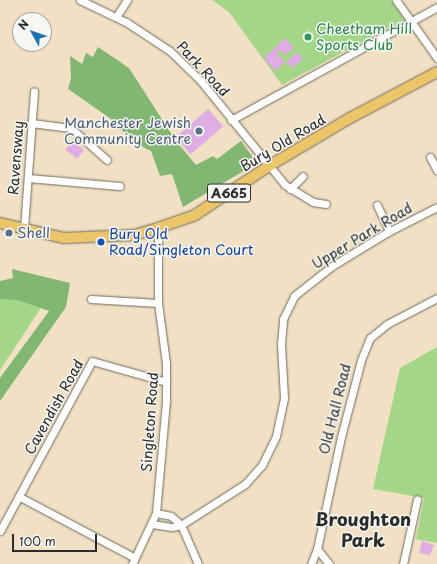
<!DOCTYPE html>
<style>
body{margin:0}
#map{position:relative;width:437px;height:564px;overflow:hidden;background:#f1e0c3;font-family:"Playpen Sans",sans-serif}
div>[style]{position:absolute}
.green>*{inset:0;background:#a3d686}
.forest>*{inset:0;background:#82b773}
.building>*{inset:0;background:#dfade3;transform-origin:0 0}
.roads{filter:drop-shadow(0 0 1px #706a60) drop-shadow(0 0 1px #706a60)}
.street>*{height:7px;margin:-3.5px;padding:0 3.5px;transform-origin:3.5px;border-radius:3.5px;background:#fff}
.primary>*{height:10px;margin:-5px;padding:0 5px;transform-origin:5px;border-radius:5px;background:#ecc569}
.dots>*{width:11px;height:11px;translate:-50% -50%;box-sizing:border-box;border:2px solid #f6f6f2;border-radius:50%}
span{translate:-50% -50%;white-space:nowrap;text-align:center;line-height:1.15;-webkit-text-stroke:3px #f6f6f2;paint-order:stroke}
.shield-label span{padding:1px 3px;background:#f6f6f2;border:1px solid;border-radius:3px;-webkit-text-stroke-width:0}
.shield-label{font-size:13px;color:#2b2b2b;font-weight:700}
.leisure-label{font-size:14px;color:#27864d}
.left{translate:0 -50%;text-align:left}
.street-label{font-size:14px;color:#2b2b2b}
.service-label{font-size:14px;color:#4e5e75}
.right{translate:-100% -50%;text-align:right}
.transit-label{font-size:14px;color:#164399}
.district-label{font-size:18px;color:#2b2b2b;font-weight:700}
.north{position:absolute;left:12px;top:12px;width:40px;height:40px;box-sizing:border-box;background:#f6f6f2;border:1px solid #a5a5a2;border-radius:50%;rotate:310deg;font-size:11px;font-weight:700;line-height:16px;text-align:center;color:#2b2b2b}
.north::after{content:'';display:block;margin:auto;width:14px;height:18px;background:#1f6fb2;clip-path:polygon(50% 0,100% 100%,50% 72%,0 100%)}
.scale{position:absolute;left:12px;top:534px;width:85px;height:18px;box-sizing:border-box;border:2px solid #2b2b2b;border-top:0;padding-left:5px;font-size:12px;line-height:14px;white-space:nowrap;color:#2b2b2b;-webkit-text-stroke:3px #f6f6f2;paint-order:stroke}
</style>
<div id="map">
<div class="green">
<div style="clip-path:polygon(212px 0,391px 0,404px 19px,282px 85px,229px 12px)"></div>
<div style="clip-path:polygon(0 284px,48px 297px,0 370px)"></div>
<div style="clip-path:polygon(437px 347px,437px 543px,416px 539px,424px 498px,373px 489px,400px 368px)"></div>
</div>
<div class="forest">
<div style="clip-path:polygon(98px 47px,129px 68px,176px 141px,196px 165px,213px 156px,217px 159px,241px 141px,257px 163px,183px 207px,172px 174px,160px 176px,151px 151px,135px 143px,111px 119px,68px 89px,71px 78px,70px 56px,82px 64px,86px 53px,93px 57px)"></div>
<div style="clip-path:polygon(12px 269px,70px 283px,66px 307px,0 401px,0 378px,49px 311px,18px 300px,0 299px,0 281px,13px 278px)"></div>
</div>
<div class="building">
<div style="clip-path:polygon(285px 38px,294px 48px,284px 55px,280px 50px,277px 53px,285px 62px,275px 71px,264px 58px)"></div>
<div style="left:297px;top:52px;width:9px;height:14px;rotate:49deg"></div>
<div style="left:208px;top:109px;width:23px;height:43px;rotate:49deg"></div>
<div style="left:72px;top:141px;width:15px;height:11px;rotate:37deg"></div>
<div style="clip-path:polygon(422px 541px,434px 545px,430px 555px,419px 553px)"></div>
</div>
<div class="roads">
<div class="street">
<div style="left:80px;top:0;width:51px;rotate:25.6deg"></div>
<div style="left:126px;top:22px;width:53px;rotate:33.4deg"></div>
<div style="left:170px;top:51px;width:42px;rotate:44deg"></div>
<div style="left:200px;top:80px;width:135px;rotate:51deg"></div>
<div style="left:285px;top:185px;width:33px;rotate:31deg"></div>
<div style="left:313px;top:202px;width:13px;rotate:9deg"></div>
<div style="left:396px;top:0;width:71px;rotate:54.7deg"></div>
<div style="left:116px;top:17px;width:20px;rotate:-57deg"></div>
<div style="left:231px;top:120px;width:235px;rotate:-28.7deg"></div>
<div style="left:31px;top:123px;width:40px;rotate:7.1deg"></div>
<div style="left:71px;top:128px;width:48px;rotate:41.6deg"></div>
<div style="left:430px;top:157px;width:15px;rotate:62deg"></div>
<div style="left:28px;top:178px;width:92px;rotate:5deg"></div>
<div style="left:290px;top:189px;width:18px;rotate:-45deg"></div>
<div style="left:377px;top:205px;width:29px;rotate:65deg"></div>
<div style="left:24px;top:228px;width:137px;rotate:-85.8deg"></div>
<div style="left:91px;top:299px;width:67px;rotate:3.4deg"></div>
<div style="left:20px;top:497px;width:130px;rotate:27.9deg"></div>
<div style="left:156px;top:513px;width:15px;rotate:11deg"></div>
<div style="left:171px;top:516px;width:13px;rotate:42deg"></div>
<div style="left:181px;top:525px;width:43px;rotate:66.4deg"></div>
<div style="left:152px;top:524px;width:20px;rotate:9deg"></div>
<div style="left:172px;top:527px;width:9px;rotate:-13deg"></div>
<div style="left:181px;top:525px;width:76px;rotate:-32.6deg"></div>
<div style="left:245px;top:484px;width:25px;rotate:-48deg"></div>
<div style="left:262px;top:465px;width:32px;rotate:-64deg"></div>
<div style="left:276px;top:436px;width:39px;rotate:-78deg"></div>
<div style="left:284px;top:398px;width:54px;rotate:-93.2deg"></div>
<div style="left:281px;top:344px;width:25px;rotate:-85deg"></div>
<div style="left:283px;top:319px;width:25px;rotate:-64deg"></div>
<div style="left:294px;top:296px;width:48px;rotate:-38.3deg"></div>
<div style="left:332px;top:266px;width:63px;rotate:-31.4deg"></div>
<div style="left:386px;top:233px;width:57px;rotate:-27deg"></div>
<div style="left:0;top:531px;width:193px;rotate:-61.6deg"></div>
<div style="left:92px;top:361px;width:77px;rotate:15.8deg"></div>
<div style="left:317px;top:549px;width:19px;rotate:51deg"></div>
<div style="left:132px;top:564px;width:56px;rotate:-64.8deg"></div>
<div style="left:156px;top:513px;width:112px;rotate:-84.9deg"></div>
<div style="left:166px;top:401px;width:38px;rotate:-90deg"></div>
<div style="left:166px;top:363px;width:61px;rotate:-97.6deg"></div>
<div style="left:158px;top:303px;width:75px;rotate:-90deg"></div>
<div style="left:311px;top:564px;width:16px;rotate:-68deg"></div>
<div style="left:317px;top:549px;width:115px;rotate:-77.9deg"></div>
<div style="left:341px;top:437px;width:80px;rotate:-75.4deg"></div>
<div style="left:361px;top:360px;width:24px;rotate:-68deg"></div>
<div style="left:370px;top:338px;width:22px;rotate:-39deg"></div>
<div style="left:387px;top:324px;width:56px;rotate:-27.5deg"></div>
<div style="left:403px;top:564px;width:66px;rotate:-77.7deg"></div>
</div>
<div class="primary">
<div style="left:0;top:223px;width:66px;rotate:13.2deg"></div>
<div style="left:64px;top:238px;width:70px;rotate:-2.5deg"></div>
<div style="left:134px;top:235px;width:25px;rotate:-16deg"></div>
<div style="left:158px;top:228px;width:39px;rotate:-19deg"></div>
<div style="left:195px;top:215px;width:89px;rotate:-33.5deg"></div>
<div style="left:269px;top:166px;width:94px;rotate:-30.7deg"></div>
<div style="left:350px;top:118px;width:98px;rotate:-27.9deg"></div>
</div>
</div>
<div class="dots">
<div style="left:308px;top:37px;background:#2e9e5b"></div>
<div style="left:199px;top:131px;background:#5c6f8a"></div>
<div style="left:9px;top:233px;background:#5c6f8a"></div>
<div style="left:101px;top:242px;background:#1a4fb4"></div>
</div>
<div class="shield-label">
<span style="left:229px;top:193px">A665</span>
</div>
<div class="leisure-label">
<span class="left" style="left:316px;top:37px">Cheetham Hill<br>Sports Club</span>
</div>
<div class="street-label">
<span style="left:203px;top:69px;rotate:47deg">Park Road</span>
<span style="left:283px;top:143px;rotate:-31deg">Bury Old Road</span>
<span style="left:16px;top:158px;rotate:-86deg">Ravensway</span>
<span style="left:362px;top:236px;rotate:-31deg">Upper Park Road</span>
<span style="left:54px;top:407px;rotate:-61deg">Cavendish Road</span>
<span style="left:335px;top:409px;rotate:-76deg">Old Hall Road</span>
<span style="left:150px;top:422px;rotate:-86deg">Singleton Road</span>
</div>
<div class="service-label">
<span class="right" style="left:191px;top:131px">Manchester Jewish<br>Community Centre</span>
<span class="left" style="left:17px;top:233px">Shell</span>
</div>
<div class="transit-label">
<span class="left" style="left:109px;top:242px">Bury Old<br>Road/Singleton Court</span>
</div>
<div class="district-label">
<span style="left:363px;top:530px">Broughton<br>Park</span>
</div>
<div class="north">N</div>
<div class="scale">100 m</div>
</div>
